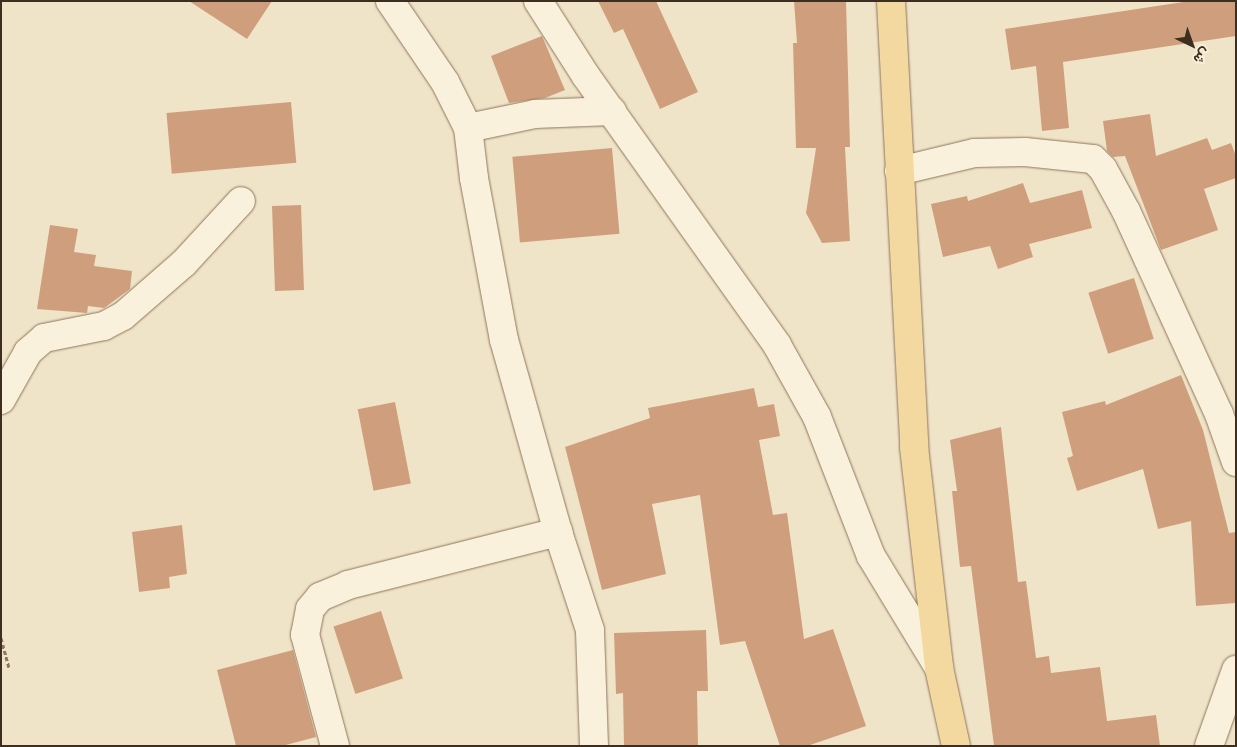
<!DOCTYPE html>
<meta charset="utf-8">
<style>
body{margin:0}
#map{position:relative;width:1237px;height:747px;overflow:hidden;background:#f0e4c8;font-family:"Source Serif 4",Vazirmatn,serif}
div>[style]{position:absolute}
.building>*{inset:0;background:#cf9f7d;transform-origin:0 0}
.path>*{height:3px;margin-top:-1.5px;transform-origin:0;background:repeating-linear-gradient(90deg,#8d765c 0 4px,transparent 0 6.5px)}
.roads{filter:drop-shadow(0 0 1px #8d765c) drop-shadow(0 0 1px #8d765c)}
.minor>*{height:28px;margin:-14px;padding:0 14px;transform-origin:14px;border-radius:14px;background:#faf1dc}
.major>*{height:28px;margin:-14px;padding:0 14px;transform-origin:14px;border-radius:14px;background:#f3d9a0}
span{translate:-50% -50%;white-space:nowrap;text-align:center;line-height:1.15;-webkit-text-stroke:4px #f7eed8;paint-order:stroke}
.frame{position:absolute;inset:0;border:2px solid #3d2e20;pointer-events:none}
.north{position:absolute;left:1167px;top:20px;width:50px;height:50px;-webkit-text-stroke:4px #f7eed8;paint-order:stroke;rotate:138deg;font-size:14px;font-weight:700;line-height:20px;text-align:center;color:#3d2e20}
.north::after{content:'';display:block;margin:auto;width:18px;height:22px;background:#3d2e20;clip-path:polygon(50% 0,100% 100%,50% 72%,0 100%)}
</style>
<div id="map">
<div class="building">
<div style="clip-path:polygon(189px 1px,272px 1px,247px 39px)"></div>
<div style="clip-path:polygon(598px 1px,656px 1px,698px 92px,660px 109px,623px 29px,614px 33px)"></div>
<div style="clip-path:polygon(794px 1px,846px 1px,850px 147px,845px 147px,850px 241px,822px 243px,806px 213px,816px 148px,796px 148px,793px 43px,797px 43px)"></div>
<div style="clip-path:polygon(1190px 1px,1236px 1px,1236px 36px,1063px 62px,1069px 128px,1042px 131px,1036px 66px,1011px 70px,1005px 29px)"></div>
<div style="clip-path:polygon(542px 36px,565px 90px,545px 98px,509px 103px,491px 56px)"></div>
<div style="left:291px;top:102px;width:61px;height:125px;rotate:85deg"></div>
<div style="clip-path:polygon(1150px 114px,1156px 156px,1207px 138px,1212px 150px,1231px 143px,1236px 156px,1236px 178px,1204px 189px,1218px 230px,1161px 250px,1125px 156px,1113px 157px,1107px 151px,1103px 121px)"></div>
<div style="left:612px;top:148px;width:86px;height:100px;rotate:85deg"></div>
<div style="clip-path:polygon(1023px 183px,1030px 203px,1082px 190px,1092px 228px,1029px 244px,1033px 257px,998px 269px,990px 246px,943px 257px,931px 204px,967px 196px,968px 201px)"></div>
<div style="left:301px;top:205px;width:85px;height:29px;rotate:88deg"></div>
<div style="clip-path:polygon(50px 225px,78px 229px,74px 252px,96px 255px,94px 266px,132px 271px,130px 289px,104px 308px,88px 306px,87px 313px,37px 309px)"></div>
<div style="left:1134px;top:278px;width:64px;height:48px;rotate:72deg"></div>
<div style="clip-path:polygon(1181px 375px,1203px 430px,1229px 533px,1236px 532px,1236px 603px,1196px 606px,1191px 521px,1158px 529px,1143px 469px,1077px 491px,1067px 458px,1073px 456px,1062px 412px,1105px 401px,1106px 405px)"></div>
<div style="clip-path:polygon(754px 388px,758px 407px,774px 404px,780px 436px,759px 440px,773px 515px,787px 513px,804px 639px,833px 629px,866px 726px,807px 746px,780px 746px,745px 641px,720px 645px,700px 495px,652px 504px,666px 574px,602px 590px,565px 447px,650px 418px,648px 408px)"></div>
<div style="left:395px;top:402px;width:83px;height:38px;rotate:79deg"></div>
<div style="clip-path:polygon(1001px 427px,1018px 582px,1026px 581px,1036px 658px,1049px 656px,1051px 673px,1100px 667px,1107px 721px,1156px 715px,1160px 746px,994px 746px,971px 566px,960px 567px,952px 491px,957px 491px,950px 440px)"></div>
<div style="clip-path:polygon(182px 525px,187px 574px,169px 577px,170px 588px,139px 592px,132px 532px)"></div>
<div style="left:381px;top:611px;width:71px;height:50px;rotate:72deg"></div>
<div style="clip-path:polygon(706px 630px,708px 691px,697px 691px,698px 746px,624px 746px,623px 693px,616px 694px,614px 633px)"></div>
<div style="clip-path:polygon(293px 650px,316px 737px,282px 746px,236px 746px,217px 670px)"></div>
</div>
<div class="path">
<div style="left:1px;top:638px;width:31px;rotate:75deg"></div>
</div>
<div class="roads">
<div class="minor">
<div style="left:390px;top:1px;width:98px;rotate:55.8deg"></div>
<div style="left:445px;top:82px;width:51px;rotate:63.4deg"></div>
<div style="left:538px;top:1px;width:89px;rotate:57.4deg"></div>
<div style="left:586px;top:76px;width:330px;rotate:54.6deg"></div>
<div style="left:777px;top:345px;width:82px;rotate:60.9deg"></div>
<div style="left:817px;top:417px;width:149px;rotate:68.8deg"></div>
<div style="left:871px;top:556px;width:131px;rotate:58.7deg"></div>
<div style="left:899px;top:171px;width:77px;rotate:-13.5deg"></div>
<div style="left:974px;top:153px;width:51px;rotate:-1.1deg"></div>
<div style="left:1025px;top:152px;width:68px;rotate:5.9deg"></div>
<div style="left:1093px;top:159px;width:14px;rotate:45deg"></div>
<div style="left:1103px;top:169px;width:48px;rotate:61.3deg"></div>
<div style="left:1126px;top:211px;width:223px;rotate:65.4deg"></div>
<div style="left:1219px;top:414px;width:51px;rotate:70.5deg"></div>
<div style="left:1px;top:400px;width:55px;rotate:-60.6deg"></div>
<div style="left:28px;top:352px;width:21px;rotate:-41deg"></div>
<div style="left:44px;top:338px;width:61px;rotate:-11.3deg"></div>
<div style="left:104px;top:326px;width:21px;rotate:-28deg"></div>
<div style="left:123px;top:316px;width:81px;rotate:-41deg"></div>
<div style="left:184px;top:263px;width:84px;rotate:-47.4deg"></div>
<div style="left:335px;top:746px;width:115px;rotate:-105.1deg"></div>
<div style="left:305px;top:635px;width:26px;rotate:-79deg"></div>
<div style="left:310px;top:609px;width:16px;rotate:-50deg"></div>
<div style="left:320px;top:597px;width:30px;rotate:-23deg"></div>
<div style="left:348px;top:585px;width:217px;rotate:-14.2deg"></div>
<div style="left:594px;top:746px;width:116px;rotate:-92deg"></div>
<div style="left:590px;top:630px;width:103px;rotate:-108.1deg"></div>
<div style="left:558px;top:532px;width:199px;rotate:-105.7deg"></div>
<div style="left:504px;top:340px;width:165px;rotate:-100.5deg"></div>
<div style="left:474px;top:178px;width:50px;rotate:-96.8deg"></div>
<div style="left:468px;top:128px;width:68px;rotate:-11.8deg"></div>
<div style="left:535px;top:114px;width:77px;rotate:-2.2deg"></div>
<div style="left:1209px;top:746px;width:81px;rotate:-70.4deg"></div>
</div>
<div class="major">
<div style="left:891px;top:1px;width:447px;rotate:87deg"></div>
<div style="left:914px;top:447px;width:222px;rotate:83.5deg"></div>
<div style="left:939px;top:668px;width:80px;rotate:77.7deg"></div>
</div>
</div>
<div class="frame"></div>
<div class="north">ش</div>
</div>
